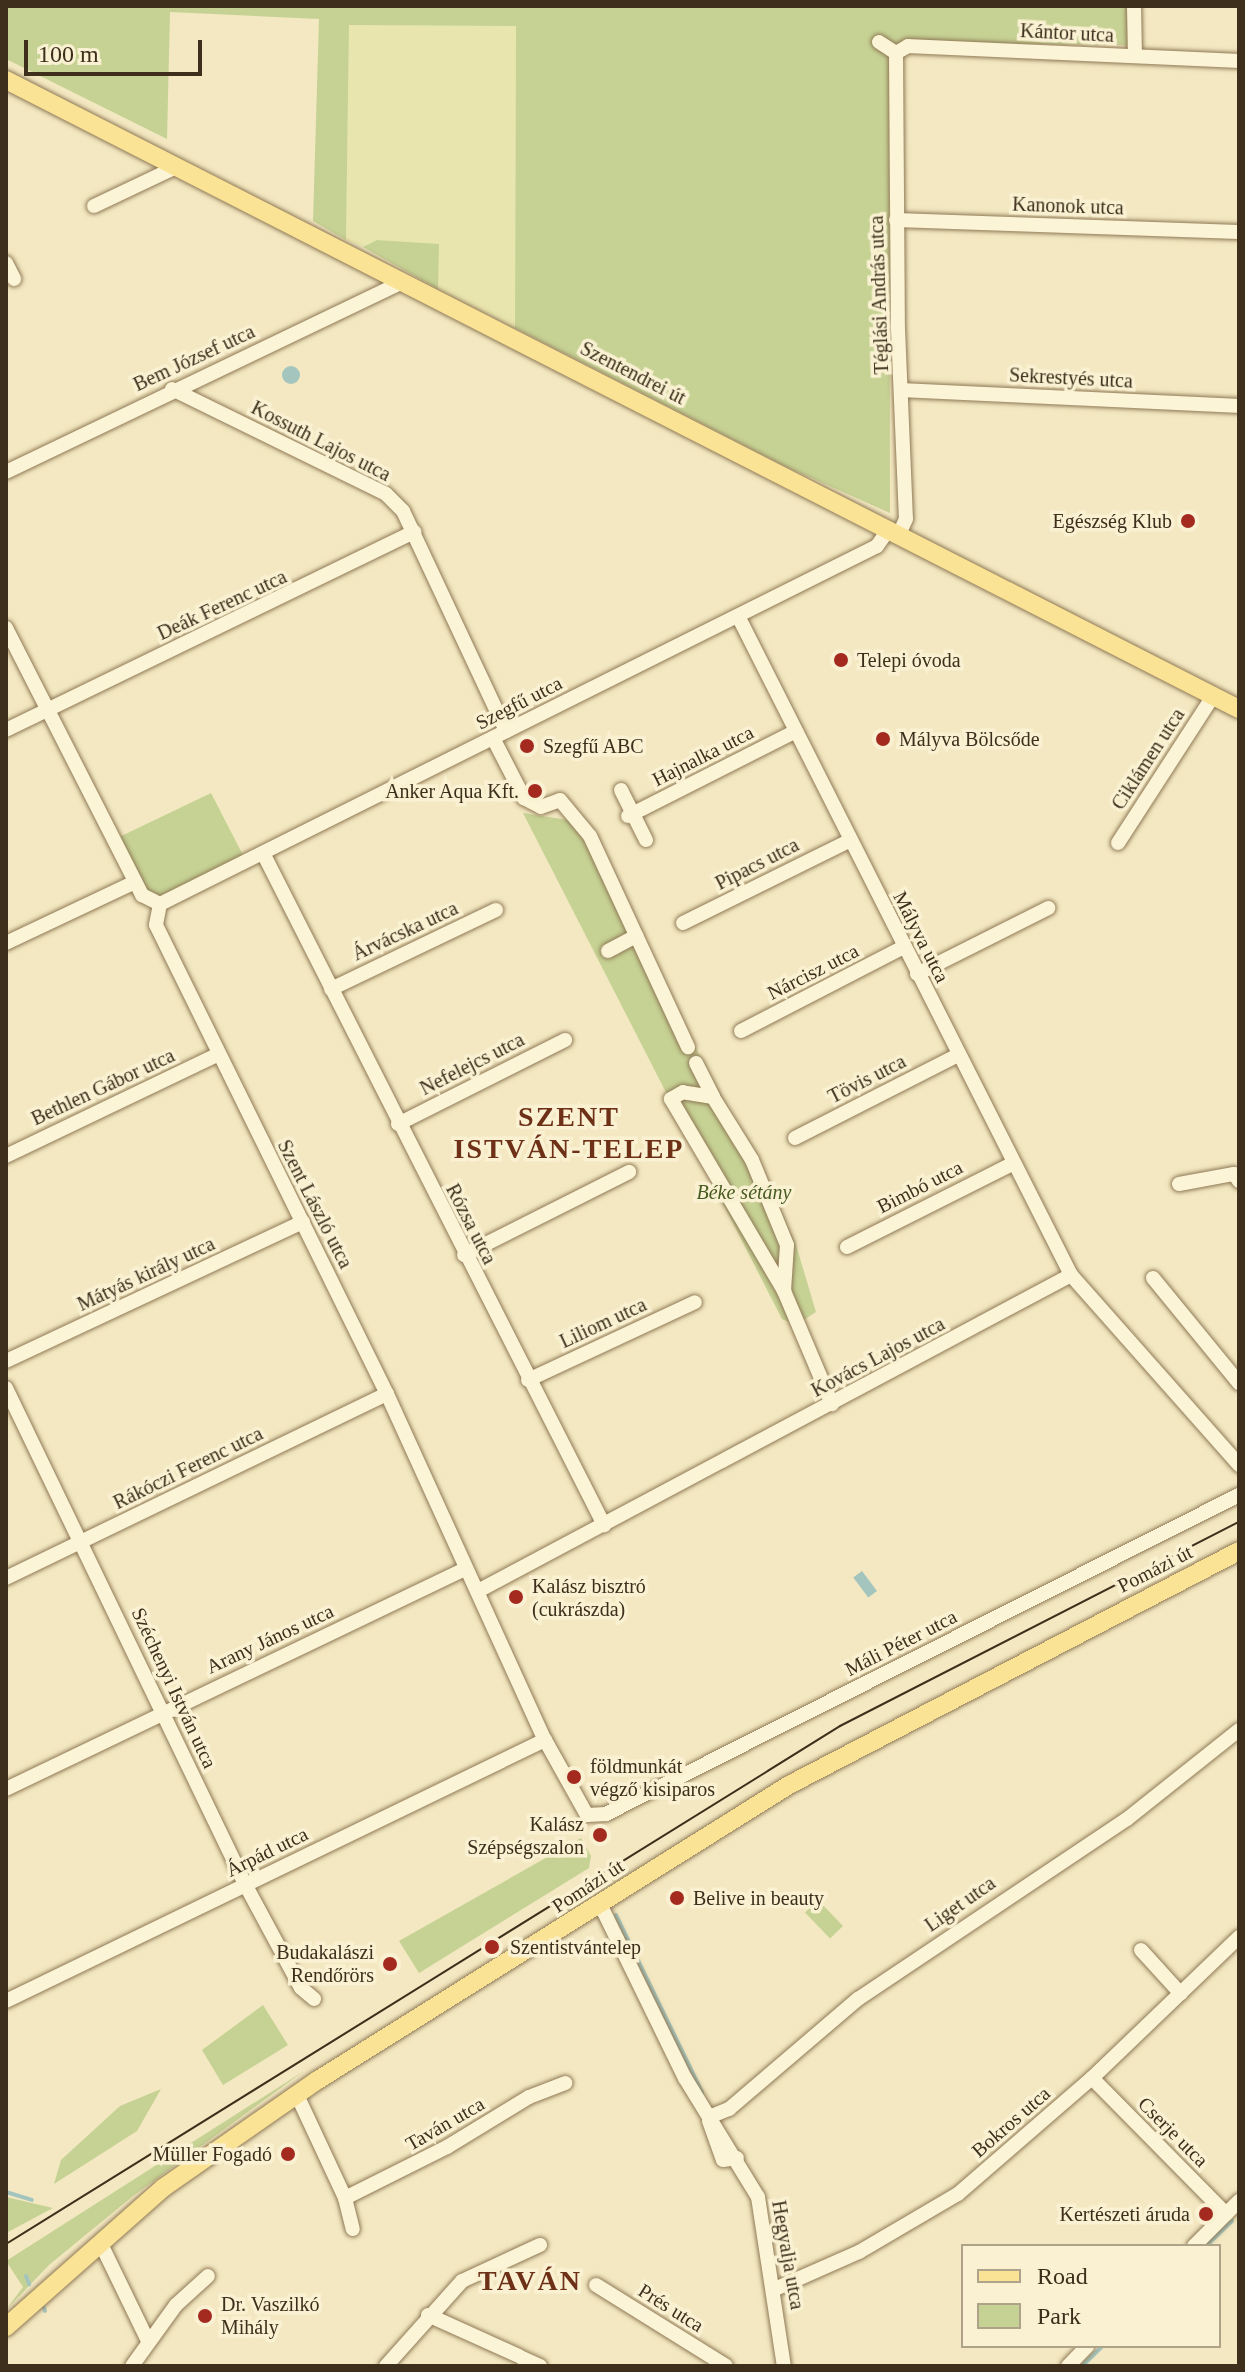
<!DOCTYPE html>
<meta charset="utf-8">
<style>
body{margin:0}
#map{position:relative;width:1245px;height:2372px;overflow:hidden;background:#f3e8c1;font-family:"Times New Roman",serif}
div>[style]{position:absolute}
.farmland>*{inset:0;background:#e9e5ae}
.green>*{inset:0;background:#c6d294;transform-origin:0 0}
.water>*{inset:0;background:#a4c5be;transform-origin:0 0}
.round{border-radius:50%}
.stream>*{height:4px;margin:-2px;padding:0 2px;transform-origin:2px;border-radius:2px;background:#a4c5be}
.roads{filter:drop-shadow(0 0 2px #8f7956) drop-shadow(0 0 2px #8f7956)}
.minor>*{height:14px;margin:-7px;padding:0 7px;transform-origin:7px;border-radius:7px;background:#fcf4d6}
.major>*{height:18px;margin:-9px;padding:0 9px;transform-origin:9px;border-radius:9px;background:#fae395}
.tram>*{height:2px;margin:-1px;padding:0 1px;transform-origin:1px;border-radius:1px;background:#3d2f1c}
.dots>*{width:22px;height:22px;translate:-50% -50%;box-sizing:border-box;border:4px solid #f9f1d2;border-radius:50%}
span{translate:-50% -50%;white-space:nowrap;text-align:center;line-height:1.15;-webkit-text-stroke:7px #f9f1d2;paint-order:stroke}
.street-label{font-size:20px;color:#3d2f1c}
.poi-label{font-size:20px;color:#3d2f1c}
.right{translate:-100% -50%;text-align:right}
.left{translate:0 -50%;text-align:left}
.park-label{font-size:20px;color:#485b20;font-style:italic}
.district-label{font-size:28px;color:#6e3017;font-weight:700;letter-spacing:2px}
.frame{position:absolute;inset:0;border:8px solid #3d2f1c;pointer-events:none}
.legend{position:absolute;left:961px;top:2244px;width:260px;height:104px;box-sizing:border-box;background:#f9f1d2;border:2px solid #aea389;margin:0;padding:10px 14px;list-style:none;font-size:24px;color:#3d2f1c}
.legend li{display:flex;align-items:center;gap:16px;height:40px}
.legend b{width:40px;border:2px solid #aea389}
.scale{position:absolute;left:24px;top:40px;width:178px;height:36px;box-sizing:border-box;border:4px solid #3d2f1c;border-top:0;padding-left:10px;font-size:24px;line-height:28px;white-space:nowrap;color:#3d2f1c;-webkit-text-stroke:6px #f9f1d2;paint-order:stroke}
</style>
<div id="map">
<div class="farmland">
<div style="clip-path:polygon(349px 25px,516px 26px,515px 328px,438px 289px,438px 244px,377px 240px,363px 247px,346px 240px)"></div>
</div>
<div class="green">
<div style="clip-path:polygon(6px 6px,1129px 6px,1131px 45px,902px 43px,889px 58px,890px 513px,787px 467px,515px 328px,516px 26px,349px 25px,346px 240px,313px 221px,319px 19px,170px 12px,167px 139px,6px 59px)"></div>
<div style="clip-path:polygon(377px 240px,439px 244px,438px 289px,363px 247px)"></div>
<div style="clip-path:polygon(211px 793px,246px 861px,160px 904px,142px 895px,113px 840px)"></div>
<div style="clip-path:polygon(523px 813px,574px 821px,770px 1186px,796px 1245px,816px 1312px,796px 1325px,782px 1319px)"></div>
<div style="clip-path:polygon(581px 1838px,591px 1856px,589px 1868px,419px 1973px,399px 1941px)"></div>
<div style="left:818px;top:1900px;width:36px;height:18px;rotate:46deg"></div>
<div style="clip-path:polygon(263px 2005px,288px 2045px,223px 2085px,202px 2050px)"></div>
<div style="clip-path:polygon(304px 2071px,133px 2196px,49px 2265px,6px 2310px,23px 2287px,6px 2261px)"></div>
<div style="clip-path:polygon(161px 2089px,137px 2131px,54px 2184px,61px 2160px,120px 2106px)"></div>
<div style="clip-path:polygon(6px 2197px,53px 2208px,6px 2233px)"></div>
</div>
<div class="water">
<div class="round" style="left:282px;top:366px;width:18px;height:18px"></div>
<div style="left:862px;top:1571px;width:25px;height:11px;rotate:53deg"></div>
</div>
<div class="stream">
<div style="left:616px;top:1915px;width:197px;rotate:64.1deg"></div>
<div style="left:6px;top:2192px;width:27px;rotate:17deg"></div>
<div style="left:1206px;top:2246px;width:36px;rotate:-44deg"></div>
<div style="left:26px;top:2276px;width:9px;rotate:69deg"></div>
<div style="left:44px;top:2308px;width:3px;rotate:72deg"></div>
<div style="left:1082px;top:2366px;width:29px;rotate:-44deg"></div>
</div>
<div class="roads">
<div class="minor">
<div style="left:1134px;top:6px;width:50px;rotate:88.9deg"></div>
<div style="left:879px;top:42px;width:20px;rotate:33deg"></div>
<div style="left:896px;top:53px;width:276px;rotate:89.6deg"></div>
<div style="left:898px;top:329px;width:190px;rotate:87.6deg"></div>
<div style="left:906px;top:519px;width:17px;rotate:115deg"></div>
<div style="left:896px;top:53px;width:14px;rotate:-30deg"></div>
<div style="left:908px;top:46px;width:331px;rotate:2.6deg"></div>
<div style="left:94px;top:206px;width:91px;rotate:-25.4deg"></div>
<div style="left:896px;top:220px;width:343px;rotate:2deg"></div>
<div style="left:6px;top:263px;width:18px;rotate:63deg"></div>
<div style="left:172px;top:389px;width:238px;rotate:26.1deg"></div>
<div style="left:386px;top:494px;width:24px;rotate:45deg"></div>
<div style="left:403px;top:511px;width:243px;rotate:64.9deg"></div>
<div style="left:902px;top:390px;width:337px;rotate:2.7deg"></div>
<div style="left:6px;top:472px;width:437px;rotate:-25.6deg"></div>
<div style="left:738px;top:616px;width:738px;rotate:63.19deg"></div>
<div style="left:6px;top:628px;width:300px;rotate:63deg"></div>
<div style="left:142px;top:895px;width:20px;rotate:27deg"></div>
<div style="left:6px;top:730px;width:454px;rotate:-25.9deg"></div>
<div style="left:493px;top:738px;width:68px;rotate:62.7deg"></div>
<div style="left:524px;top:798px;width:19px;rotate:28deg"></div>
<div style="left:541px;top:807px;width:20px;rotate:-20deg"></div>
<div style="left:560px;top:800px;width:47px;rotate:50.2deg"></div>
<div style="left:590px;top:836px;width:233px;rotate:65.1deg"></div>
<div style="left:621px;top:790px;width:56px;rotate:63.4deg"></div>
<div style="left:628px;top:816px;width:188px;rotate:-26.8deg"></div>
<div style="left:1118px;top:843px;width:175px;rotate:-57.1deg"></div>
<div style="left:263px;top:853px;width:754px;rotate:63.09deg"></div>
<div style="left:160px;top:904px;width:21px;rotate:101deg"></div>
<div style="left:156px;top:925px;width:523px;rotate:63.78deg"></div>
<div style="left:387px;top:1394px;width:380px;rotate:65.5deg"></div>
<div style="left:545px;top:1740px;width:86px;rotate:60.8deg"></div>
<div style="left:587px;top:1815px;width:19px;rotate:-3deg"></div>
<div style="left:606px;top:1814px;width:709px;rotate:-26.75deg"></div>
<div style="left:160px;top:904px;width:801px;rotate:-26.53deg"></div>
<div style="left:877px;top:546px;width:21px;rotate:-55deg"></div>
<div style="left:683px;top:923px;width:185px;rotate:-26.3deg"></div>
<div style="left:6px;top:943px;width:143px;rotate:-25.3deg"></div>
<div style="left:608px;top:951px;width:32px;rotate:-28deg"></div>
<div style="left:917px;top:974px;width:147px;rotate:-26.7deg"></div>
<div style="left:331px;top:989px;width:183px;rotate:-25.6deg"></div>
<div style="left:741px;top:1031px;width:183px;rotate:-27.3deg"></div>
<div style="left:696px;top:1063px;width:38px;rotate:63deg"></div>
<div style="left:398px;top:1124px;width:187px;rotate:-26.7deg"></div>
<div style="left:795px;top:1138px;width:183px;rotate:-27deg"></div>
<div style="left:6px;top:1156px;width:234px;rotate:-25.6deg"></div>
<div style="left:1179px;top:1184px;width:56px;rotate:-10.3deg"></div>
<div style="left:1234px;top:1174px;width:9px;rotate:54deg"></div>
<div style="left:847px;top:1247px;width:185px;rotate:-26.7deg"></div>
<div style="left:464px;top:1255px;width:185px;rotate:-26.7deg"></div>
<div style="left:1153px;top:1278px;width:136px;rotate:50.7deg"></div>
<div style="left:784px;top:1291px;width:46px;rotate:-86.3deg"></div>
<div style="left:787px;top:1245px;width:92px;rotate:-112.4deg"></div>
<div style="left:752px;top:1160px;width:74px;rotate:-121.8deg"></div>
<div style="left:713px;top:1097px;width:30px;rotate:-171deg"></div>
<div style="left:683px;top:1092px;width:14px;rotate:150deg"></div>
<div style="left:671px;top:1099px;width:223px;rotate:59.5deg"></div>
<div style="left:784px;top:1291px;width:123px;rotate:67deg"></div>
<div style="left:6px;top:1361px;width:328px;rotate:-25.1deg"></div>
<div style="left:528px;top:1380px;width:184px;rotate:-25deg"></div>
<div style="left:6px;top:1388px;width:551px;rotate:64.27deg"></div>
<div style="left:245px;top:1884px;width:118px;rotate:61.7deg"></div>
<div style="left:301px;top:1988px;width:17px;rotate:40deg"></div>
<div style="left:6px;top:1578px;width:423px;rotate:-25.8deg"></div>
<div style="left:478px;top:1591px;width:672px;rotate:-28.05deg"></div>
<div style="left:1071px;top:1275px;width:254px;rotate:48.5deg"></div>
<div style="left:6px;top:1789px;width:509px;rotate:-25.61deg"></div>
<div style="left:600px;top:1904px;width:194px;rotate:64deg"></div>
<div style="left:685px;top:2078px;width:140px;rotate:58.5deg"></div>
<div style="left:758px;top:2197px;width:171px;rotate:81.3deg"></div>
<div style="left:1141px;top:1950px;width:59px;rotate:47.7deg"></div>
<div style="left:6px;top:2001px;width:599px;rotate:-25.84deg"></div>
<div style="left:1092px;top:2078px;width:191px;rotate:45.4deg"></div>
<div style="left:297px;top:2095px;width:114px;rotate:65deg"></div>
<div style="left:345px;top:2198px;width:32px;rotate:76deg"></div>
<div style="left:709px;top:2117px;width:22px;rotate:-22deg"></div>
<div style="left:729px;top:2109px;width:170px;rotate:-40.5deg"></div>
<div style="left:858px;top:1999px;width:324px;rotate:-33.8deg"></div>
<div style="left:1127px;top:1819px;width:143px;rotate:-38.5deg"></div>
<div style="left:709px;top:2121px;width:41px;rotate:70.3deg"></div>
<div style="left:723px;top:2160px;width:14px;rotate:-8deg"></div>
<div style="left:345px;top:2198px;width:114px;rotate:-26.6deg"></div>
<div style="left:447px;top:2147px;width:96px;rotate:-31.4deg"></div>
<div style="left:529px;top:2097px;width:39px;rotate:-21deg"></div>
<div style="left:100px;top:2242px;width:110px;rotate:64.1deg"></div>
<div style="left:1194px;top:2246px;width:64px;rotate:-45deg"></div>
<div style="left:596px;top:2285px;width:153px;rotate:31.9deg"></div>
<div style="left:775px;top:2289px;width:92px;rotate:-23.8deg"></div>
<div style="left:859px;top:2252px;width:115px;rotate:-30.4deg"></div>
<div style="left:958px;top:2194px;width:177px;rotate:-40.9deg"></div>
<div style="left:1092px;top:2078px;width:204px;rotate:-43.8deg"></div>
<div style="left:428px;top:2315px;width:100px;rotate:24.3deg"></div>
<div style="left:522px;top:2358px;width:20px;rotate:24deg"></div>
<div style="left:132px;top:2366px;width:75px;rotate:-54.2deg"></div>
<div style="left:176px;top:2305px;width:43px;rotate:-42.2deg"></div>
<div style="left:386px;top:2366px;width:114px;rotate:-48.2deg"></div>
<div style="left:462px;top:2281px;width:86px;rotate:-24.8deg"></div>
<div style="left:1068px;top:2366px;width:28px;rotate:-46deg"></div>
</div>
<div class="major">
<div style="left:6px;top:80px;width:1384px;rotate:27.03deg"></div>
<div style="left:6px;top:2327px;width:210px;rotate:-41.5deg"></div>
<div style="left:163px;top:2188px;width:189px;rotate:-34.9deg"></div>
<div style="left:318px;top:2080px;width:556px;rotate:-32.06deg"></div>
<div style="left:789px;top:1785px;width:507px;rotate:-27.47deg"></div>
</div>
</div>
<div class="tram">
<div style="left:6px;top:2244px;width:982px;rotate:-31.84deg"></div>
<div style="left:840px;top:1726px;width:448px;rotate:-27.1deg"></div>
</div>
<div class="dots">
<div style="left:1188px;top:521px;background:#a42a20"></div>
<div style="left:841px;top:660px;background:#a42a20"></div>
<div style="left:883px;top:739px;background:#a42a20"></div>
<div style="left:527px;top:746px;background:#a42a20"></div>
<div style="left:535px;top:791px;background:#a42a20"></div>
<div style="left:516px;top:1597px;background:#a42a20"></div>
<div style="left:574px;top:1777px;background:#a42a20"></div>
<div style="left:600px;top:1835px;background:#a42a20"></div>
<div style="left:677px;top:1898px;background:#a42a20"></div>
<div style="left:492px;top:1947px;background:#a42a20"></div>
<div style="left:390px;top:1964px;background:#a42a20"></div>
<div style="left:288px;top:2154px;background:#a42a20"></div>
<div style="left:1206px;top:2214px;background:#a42a20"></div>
<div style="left:205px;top:2316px;background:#a42a20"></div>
</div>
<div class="street-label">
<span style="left:1067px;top:33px;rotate:3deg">Kántor utca</span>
<span style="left:1068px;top:206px;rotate:2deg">Kanonok utca</span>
<span style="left:879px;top:295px;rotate:-92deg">Téglási András utca</span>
<span style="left:194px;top:358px;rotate:-25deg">Bem József utca</span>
<span style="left:633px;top:373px;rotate:27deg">Szentendrei út</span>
<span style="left:1071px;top:378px;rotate:3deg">Sekrestyés utca</span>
<span style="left:321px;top:441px;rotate:27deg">Kossuth Lajos utca</span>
<span style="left:222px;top:605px;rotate:-25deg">Deák Ferenc utca</span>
<span style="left:519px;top:703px;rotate:-27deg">Szegfű utca</span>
<span style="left:703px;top:756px;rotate:-27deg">Hajnalka utca</span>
<span style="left:1148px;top:759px;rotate:-57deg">Ciklámen utca</span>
<span style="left:757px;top:864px;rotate:-27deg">Pipacs utca</span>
<span style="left:405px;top:931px;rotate:-25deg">Árvácska utca</span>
<span style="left:921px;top:937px;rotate:63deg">Mályva utca</span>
<span style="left:813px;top:972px;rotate:-27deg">Nárcisz utca</span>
<span style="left:472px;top:1064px;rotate:-27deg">Nefelejcs utca</span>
<span style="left:867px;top:1079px;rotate:-27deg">Tövis utca</span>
<span style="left:103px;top:1087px;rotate:-25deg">Bethlen Gábor utca</span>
<span style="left:920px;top:1187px;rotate:-27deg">Bimbó utca</span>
<span style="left:315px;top:1204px;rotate:63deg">Szent László utca</span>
<span style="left:471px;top:1224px;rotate:63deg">Rózsa utca</span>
<span style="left:146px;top:1274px;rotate:-25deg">Mátyás király utca</span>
<span style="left:603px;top:1323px;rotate:-25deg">Liliom utca</span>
<span style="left:878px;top:1357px;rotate:-28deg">Kovács Lajos utca</span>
<span style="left:188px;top:1468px;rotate:-26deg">Rákóczi Ferenc utca</span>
<span style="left:1155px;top:1569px;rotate:-27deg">Pomázi út</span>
<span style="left:270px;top:1639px;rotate:-25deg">Arany János utca</span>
<span style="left:901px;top:1643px;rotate:-27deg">Máli Péter utca</span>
<span style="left:174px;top:1688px;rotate:65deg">Széchenyi István utca</span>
<span style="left:267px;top:1852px;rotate:-26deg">Árpád utca</span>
<span style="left:588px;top:1886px;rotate:-33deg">Pomázi út</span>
<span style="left:960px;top:1904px;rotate:-35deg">Liget utca</span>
<span style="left:1011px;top:2122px;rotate:-41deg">Bokros utca</span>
<span style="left:445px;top:2124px;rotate:-30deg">Taván utca</span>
<span style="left:1173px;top:2132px;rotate:45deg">Cserje utca</span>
<span style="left:788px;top:2255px;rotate:80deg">Hegyalja utca</span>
<span style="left:671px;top:2308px;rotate:32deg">Prés utca</span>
</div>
<div class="poi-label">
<span class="right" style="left:1172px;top:521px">Egészség Klub</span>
<span class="left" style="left:857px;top:660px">Telepi óvoda</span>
<span class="left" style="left:899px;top:739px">Mályva Bölcsőde</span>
<span class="left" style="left:543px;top:746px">Szegfű ABC</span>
<span class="right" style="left:519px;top:791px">Anker Aqua Kft.</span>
<span class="left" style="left:532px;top:1598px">Kalász bisztró<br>(cukrászda)</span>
<span class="left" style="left:590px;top:1778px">földmunkát<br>végző kisiparos</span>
<span class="right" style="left:584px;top:1836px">Kalász<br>Szépségszalon</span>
<span class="left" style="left:693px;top:1898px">Belive in beauty</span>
<span class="left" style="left:510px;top:1947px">Szentistvántelep</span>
<span class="right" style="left:374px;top:1964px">Budakalászi<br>Rendőrörs</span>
<span class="right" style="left:272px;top:2154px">Müller Fogadó</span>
<span class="right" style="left:1190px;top:2214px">Kertészeti áruda</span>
<span class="left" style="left:221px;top:2316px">Dr. Vaszilkó<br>Mihály</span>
</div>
<div class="park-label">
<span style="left:744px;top:1192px">Béke sétány</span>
</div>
<div class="district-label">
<span style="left:569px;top:1133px">SZENT<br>ISTVÁN-TELEP</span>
<span style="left:530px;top:2281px">TAVÁN</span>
</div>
<div class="frame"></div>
<ul class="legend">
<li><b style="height:10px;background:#fae395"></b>Road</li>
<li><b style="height:22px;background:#c6d294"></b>Park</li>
</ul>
<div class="scale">100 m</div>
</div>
